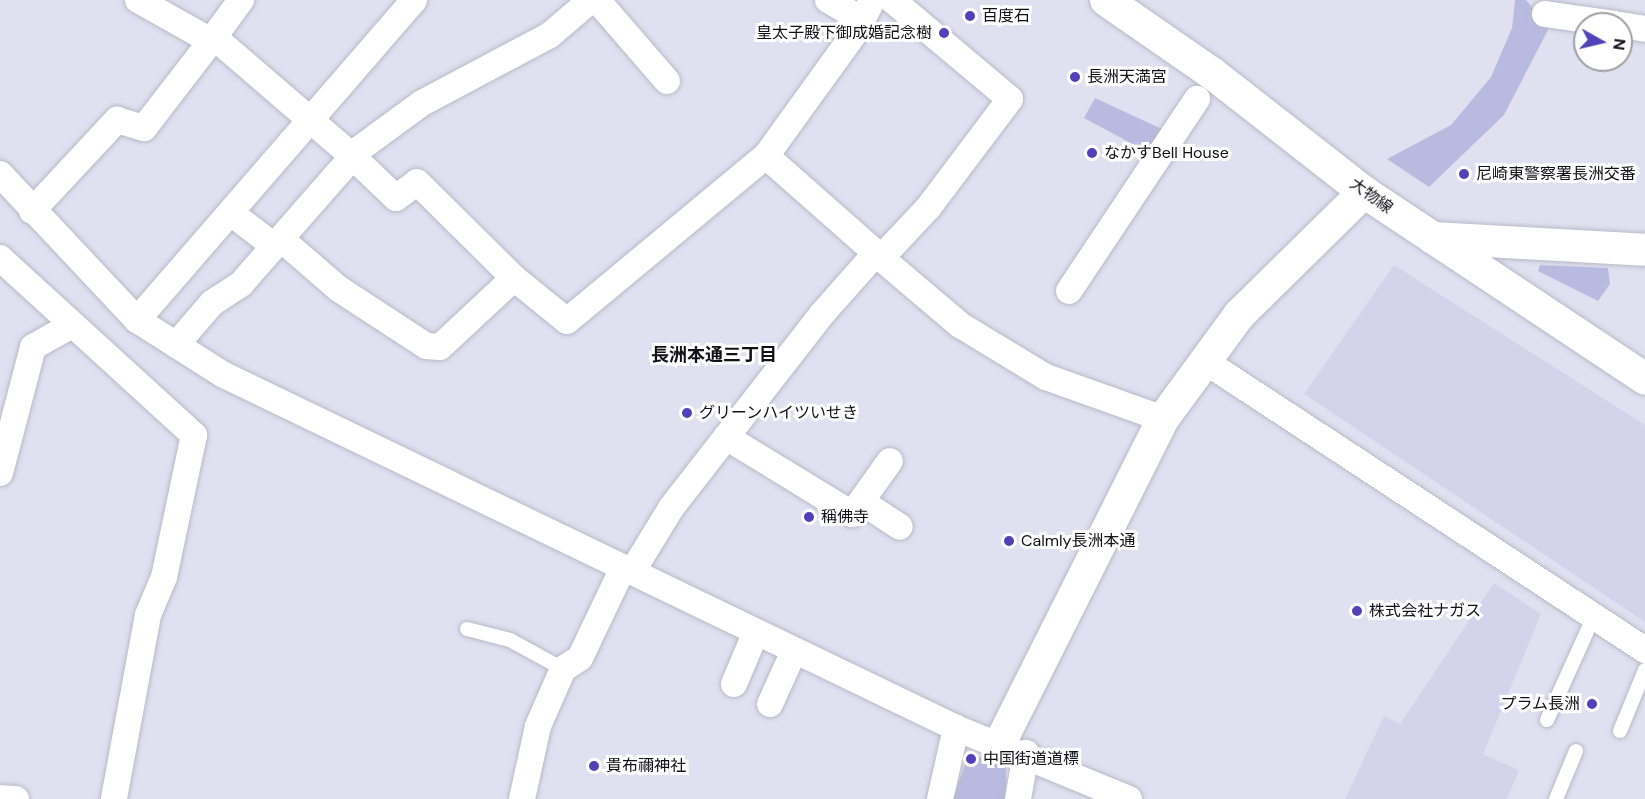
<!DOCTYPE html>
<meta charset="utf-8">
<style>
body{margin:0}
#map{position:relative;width:1645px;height:799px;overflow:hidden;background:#e0e0f0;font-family:"DM Sans","Noto Sans JP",sans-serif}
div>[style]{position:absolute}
.built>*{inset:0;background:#d3d4eb}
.green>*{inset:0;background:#b9bae0}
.roads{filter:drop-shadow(0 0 2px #b9b9c8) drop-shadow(0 0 2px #b9b9c8)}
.service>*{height:14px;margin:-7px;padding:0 7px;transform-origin:7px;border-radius:7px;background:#fff}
.minor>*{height:26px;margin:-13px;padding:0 13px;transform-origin:13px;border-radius:13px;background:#fff}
.tertiary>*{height:32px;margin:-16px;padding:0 16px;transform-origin:16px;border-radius:16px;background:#fff}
.dots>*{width:16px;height:16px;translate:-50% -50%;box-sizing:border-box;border:3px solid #fff;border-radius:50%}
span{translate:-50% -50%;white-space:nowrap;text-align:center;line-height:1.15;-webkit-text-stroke:6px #fff;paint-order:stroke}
.poi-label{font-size:16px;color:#111117}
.left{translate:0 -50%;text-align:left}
.right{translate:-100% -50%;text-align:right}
.street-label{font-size:16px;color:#111117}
.neighbourhood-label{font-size:18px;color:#111117;font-weight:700}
.north{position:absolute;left:1573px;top:12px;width:60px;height:60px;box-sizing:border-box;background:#fff;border:2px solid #a0a0a2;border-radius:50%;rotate:98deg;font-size:16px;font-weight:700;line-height:24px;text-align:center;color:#111117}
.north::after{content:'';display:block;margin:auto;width:21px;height:27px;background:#5241b8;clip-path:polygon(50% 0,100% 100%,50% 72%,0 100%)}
</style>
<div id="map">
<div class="built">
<div style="clip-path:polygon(1394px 265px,1645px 425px,1645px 622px,1304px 394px)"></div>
<div style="clip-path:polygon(1494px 583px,1541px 614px,1483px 754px,1519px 770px,1507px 799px,1345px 799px,1384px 716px,1400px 724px)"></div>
</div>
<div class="green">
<div style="clip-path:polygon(1515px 0,1526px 0,1549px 28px,1504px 115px,1429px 187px,1387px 159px,1451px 125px,1491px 77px,1512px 28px)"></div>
<div style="clip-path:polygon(1095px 98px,1164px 130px,1151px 154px,1084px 118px)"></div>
<div style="clip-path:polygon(1540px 265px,1608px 268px,1610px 284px,1598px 301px,1538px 271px)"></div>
<div style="clip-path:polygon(969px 753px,1006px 766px,1006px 799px,953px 799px)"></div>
</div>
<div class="roads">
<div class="service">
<div style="left:467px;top:629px;width:44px;rotate:14.3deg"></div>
<div style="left:510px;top:640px;width:60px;rotate:28.7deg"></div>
<div style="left:1547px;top:720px;width:114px;rotate:-65.7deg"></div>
<div style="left:1620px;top:731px;width:66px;rotate:-67.7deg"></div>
<div style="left:1556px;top:799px;width:52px;rotate:-67.4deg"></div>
</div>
<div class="minor">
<div style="left:138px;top:0;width:84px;rotate:29.3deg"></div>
<div style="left:211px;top:41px;width:51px;rotate:-53.8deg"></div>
<div style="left:597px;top:0;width:107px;rotate:49.2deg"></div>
<div style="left:828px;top:0;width:36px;rotate:30deg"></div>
<div style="left:1545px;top:14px;width:70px;rotate:8.2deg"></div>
<div style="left:1621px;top:25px;width:24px;rotate:9deg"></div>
<div style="left:351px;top:155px;width:62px;rotate:43.7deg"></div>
<div style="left:396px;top:198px;width:26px;rotate:-37deg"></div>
<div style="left:417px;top:182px;width:136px;rotate:44.7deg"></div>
<div style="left:514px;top:278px;width:68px;rotate:39.1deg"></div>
<div style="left:567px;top:321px;width:259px;rotate:-39.7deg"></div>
<div style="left:766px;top:156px;width:159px;rotate:-54.2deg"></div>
<div style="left:859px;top:27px;width:30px;rotate:-64deg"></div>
<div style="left:766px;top:156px;width:147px;rotate:41.4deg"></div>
<div style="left:0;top:174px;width:200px;rotate:46.8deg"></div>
<div style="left:137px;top:320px;width:101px;rotate:32.4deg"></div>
<div style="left:222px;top:374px;width:815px;rotate:25.75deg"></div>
<div style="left:956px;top:728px;width:187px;rotate:22.3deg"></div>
<div style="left:32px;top:211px;width:125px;rotate:-47deg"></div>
<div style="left:117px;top:120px;width:28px;rotate:17deg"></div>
<div style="left:144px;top:128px;width:110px;rotate:-52.4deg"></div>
<div style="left:211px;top:41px;width:11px;rotate:15deg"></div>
<div style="left:222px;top:44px;width:170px;rotate:40.7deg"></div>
<div style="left:351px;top:155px;width:88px;rotate:-36.2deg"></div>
<div style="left:422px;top:103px;width:145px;rotate:-28deg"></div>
<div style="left:550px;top:35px;width:54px;rotate:-40.5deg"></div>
<div style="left:231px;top:213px;width:54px;rotate:37.5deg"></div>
<div style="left:281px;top:239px;width:77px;rotate:40.8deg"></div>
<div style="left:339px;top:289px;width:104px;rotate:33.2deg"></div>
<div style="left:426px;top:346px;width:14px;rotate:4deg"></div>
<div style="left:440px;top:347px;width:101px;rotate:-43deg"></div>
<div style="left:0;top:258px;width:263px;rotate:42.4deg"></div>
<div style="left:194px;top:435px;width:145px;rotate:101.9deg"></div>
<div style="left:164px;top:577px;width:41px;rotate:112.8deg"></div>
<div style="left:148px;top:615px;width:187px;rotate:100.5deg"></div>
<div style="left:881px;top:258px;width:104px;rotate:40.3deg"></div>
<div style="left:960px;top:325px;width:100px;rotate:31.2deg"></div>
<div style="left:1046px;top:377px;width:124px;rotate:19.7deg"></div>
<div style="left:1069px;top:291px;width:231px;rotate:-56.3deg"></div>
<div style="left:137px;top:320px;width:423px;rotate:-49.1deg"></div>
<div style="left:176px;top:345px;width:55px;rotate:-49.4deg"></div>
<div style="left:212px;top:303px;width:35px;rotate:-33deg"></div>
<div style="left:241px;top:284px;width:169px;rotate:-48.8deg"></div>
<div style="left:1203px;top:360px;width:529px;rotate:33.27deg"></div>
<div style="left:726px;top:437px;width:148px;rotate:31.4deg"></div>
<div style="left:852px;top:514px;width:65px;rotate:-54.4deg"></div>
<div style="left:0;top:473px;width:130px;rotate:-75.3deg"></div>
<div style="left:33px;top:347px;width:45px;rotate:-29.4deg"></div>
<div style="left:862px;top:502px;width:45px;rotate:33.3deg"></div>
<div style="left:632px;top:572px;width:75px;rotate:-58.6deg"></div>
<div style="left:671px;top:508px;width:246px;rotate:-52.1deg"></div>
<div style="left:822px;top:314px;width:81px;rotate:-48.5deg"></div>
<div style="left:876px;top:253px;width:7px;rotate:45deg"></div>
<div style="left:881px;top:258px;width:69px;rotate:-46.8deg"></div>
<div style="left:928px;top:208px;width:136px;rotate:-53deg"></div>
<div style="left:1010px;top:99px;width:154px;rotate:-140deg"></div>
<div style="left:734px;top:684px;width:56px;rotate:-67.1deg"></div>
<div style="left:770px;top:704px;width:58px;rotate:-65.6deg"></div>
<div style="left:0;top:798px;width:16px;rotate:4deg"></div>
<div style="left:522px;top:799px;width:75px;rotate:-77.6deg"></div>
<div style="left:538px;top:726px;width:62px;rotate:-66.3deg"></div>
<div style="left:563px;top:669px;width:20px;rotate:-33deg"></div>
<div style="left:580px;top:658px;width:100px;rotate:-64.5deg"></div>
<div style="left:940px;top:799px;width:73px;rotate:-77.3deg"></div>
<div style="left:1018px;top:799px;width:47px;rotate:-80.1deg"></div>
</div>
<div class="tertiary">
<div style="left:1106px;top:0;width:130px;rotate:34.7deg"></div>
<div style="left:1213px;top:74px;width:192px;rotate:38deg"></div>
<div style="left:1364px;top:192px;width:338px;rotate:33.6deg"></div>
<div style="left:1433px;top:238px;width:212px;rotate:3.2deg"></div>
<div style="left:1000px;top:743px;width:363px;rotate:-63.3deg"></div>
<div style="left:1163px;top:419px;width:129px;rotate:-53.8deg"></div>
<div style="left:1239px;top:315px;width:175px;rotate:-44.5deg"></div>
</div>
</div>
<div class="dots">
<div style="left:970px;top:16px;background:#5241b8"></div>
<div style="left:944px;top:33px;background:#5241b8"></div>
<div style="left:1075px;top:77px;background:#5241b8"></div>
<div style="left:1092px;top:153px;background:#5241b8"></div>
<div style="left:1464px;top:174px;background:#5241b8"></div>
<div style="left:687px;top:413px;background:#5241b8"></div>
<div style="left:809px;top:517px;background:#5241b8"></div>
<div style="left:1009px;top:541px;background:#5241b8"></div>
<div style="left:1357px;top:611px;background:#5241b8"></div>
<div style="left:1592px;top:704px;background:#5241b8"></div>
<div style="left:971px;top:759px;background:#5241b8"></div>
<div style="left:594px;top:766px;background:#5241b8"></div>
</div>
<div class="poi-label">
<span class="left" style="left:982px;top:16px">百度石</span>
<span class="right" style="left:932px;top:33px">皇太子殿下御成婚記念樹</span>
<span class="left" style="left:1087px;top:77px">長洲天満宮</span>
<span class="left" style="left:1104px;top:153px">なかすBell House</span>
<span class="left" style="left:1476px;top:174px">尼崎東警察署長洲交番</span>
<span class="left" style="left:699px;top:413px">グリーンハイツいせき</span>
<span class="left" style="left:821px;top:517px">稱佛寺</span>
<span class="left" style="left:1021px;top:541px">Calmly長洲本通</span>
<span class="left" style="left:1369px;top:611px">株式会社ナガス</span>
<span class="right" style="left:1580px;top:704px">プラム長洲</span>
<span class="left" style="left:983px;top:759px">中国街道道標</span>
<span class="left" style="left:606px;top:766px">貴布禰神社</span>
</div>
<div class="street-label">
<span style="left:1371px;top:196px;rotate:36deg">大物線</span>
</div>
<div class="neighbourhood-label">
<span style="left:714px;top:355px">長洲本通三丁目</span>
</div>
<div class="north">N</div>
</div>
